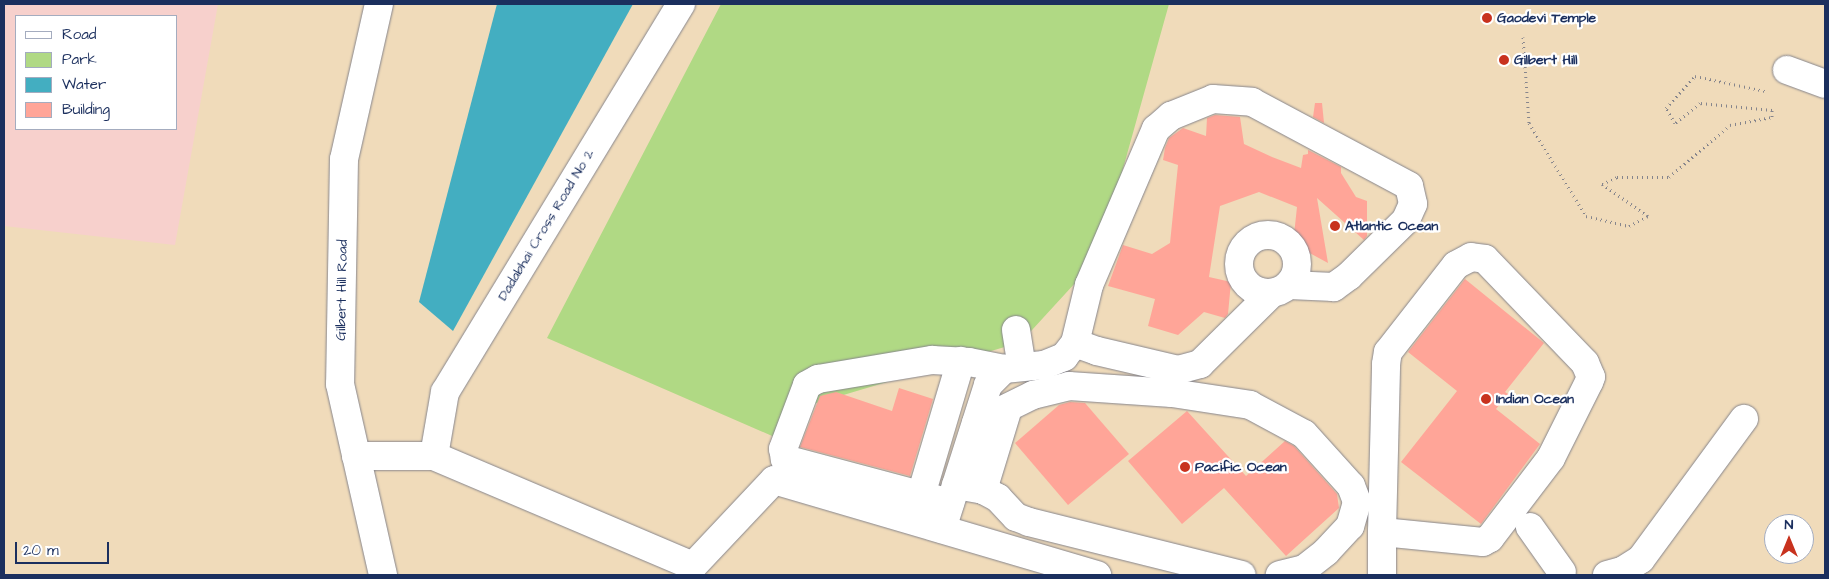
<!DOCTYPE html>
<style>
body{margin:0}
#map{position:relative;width:1829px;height:579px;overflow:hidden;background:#f0dbba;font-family:"Architects Daughter",sans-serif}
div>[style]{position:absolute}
.built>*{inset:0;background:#f7d0cc}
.green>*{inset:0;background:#b0d984}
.water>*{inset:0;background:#43aec1}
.building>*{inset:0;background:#ffa598}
.path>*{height:3px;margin-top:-1.5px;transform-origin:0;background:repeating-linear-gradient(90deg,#86858c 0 1px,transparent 0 5px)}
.roads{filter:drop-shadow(0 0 1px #86858c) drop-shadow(0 0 1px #86858c)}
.minor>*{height:28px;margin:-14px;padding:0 14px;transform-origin:14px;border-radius:14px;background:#fff}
.minor>.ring{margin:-14px;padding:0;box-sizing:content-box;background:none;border:28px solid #fff;border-radius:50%}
.tertiary>*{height:28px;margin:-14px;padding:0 14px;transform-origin:14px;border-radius:14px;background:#fff}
.dots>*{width:14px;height:14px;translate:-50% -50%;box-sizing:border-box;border:2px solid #fff;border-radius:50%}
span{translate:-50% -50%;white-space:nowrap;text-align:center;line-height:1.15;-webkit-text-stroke:4.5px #fff;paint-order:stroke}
.poi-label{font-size:14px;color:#1b2f5e;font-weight:700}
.left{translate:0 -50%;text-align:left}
.street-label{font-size:14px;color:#1b2f5e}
.frame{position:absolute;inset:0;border:5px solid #1b2f5e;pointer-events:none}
.legend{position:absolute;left:15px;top:15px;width:162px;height:115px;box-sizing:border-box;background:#fff;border:1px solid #a4acbf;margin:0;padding:6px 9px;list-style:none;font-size:15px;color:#1b2f5e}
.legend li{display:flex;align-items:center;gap:10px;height:25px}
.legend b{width:25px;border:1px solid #a4acbf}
.north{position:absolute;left:1764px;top:514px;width:50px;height:50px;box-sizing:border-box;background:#fff;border:1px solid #a4acbf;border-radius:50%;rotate:0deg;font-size:14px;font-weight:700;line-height:20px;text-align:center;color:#1b2f5e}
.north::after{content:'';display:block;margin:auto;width:18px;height:22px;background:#c8321e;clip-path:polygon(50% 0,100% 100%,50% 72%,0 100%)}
.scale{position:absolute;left:15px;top:542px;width:94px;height:22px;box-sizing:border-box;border:2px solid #1b2f5e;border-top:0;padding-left:6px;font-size:15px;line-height:18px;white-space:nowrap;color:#1b2f5e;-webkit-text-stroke:4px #fff;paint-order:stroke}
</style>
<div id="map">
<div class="built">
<div style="clip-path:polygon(evenodd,4px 4px,218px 4px,175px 245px,4px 226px,4px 4px,16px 16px,176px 16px,176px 129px,16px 129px,16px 16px)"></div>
</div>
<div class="green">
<div style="clip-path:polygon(721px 4px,1169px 4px,1098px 258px,1021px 342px,793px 410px,779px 439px,547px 338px)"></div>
</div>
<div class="water">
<div style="clip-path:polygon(497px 4px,633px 4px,453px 331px,419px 302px)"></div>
</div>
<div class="building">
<div style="clip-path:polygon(1315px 103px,1322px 103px,1324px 123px,1313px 117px)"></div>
<div style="clip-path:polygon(1215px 115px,1240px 117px,1244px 144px,1272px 157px,1301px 168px,1303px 155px,1308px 154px,1308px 150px,1341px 167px,1341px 173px,1356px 197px,1367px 201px,1367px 236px,1364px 240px,1317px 198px,1328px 263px,1293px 244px,1297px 207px,1259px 192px,1220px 206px,1209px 277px,1231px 282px,1228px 314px,1225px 318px,1204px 312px,1178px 335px,1148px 326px,1155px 299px,1108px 286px,1123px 245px,1152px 254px,1170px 243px,1178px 165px,1163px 160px,1165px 148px,1169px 138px,1183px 128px,1206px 136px,1207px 118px)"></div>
<div style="clip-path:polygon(1465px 279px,1544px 343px,1505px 392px,1508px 394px,1496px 409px,1540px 444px,1481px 524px,1401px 462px,1457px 391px,1408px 352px)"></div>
<div style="clip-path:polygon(899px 388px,933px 399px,910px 476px,800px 447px,820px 396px,836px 392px,892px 411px)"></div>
<div style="clip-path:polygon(1070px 402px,1085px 403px,1129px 454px,1068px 505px,1015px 443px,1059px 405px)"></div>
<div style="clip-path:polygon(1187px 411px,1246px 476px,1285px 441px,1294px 446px,1337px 494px,1339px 508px,1286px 556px,1224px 488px,1182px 524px,1128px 461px)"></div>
</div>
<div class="path">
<div style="left:1523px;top:37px;width:86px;rotate:86deg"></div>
<div style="left:1529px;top:123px;width:109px;rotate:58.5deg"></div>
<div style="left:1586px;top:216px;width:44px;rotate:13.1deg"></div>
<div style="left:1629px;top:226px;width:21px;rotate:-28deg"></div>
<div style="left:1648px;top:216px;width:56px;rotate:-145.2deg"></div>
<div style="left:1602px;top:184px;width:17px;rotate:-25deg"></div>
<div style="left:1617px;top:177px;width:52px"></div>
<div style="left:1669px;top:177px;width:80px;rotate:-40.4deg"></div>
<div style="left:1730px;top:125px;width:43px;rotate:-10.8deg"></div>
<div style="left:1772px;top:117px;width:7px;rotate:-90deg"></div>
<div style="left:1772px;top:110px;width:72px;rotate:-174.4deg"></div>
<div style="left:1700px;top:103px;width:32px;rotate:141deg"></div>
<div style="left:1675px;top:123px;width:17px;rotate:-121deg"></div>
<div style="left:1666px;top:108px;width:43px;rotate:-47.8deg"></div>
<div style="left:1695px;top:76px;width:72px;rotate:12.1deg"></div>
</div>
<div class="roads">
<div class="minor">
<div style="left:379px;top:4px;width:159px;rotate:102.7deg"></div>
<div style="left:344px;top:159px;width:225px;rotate:91deg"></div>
<div style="left:340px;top:384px;width:196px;rotate:77.3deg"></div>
<div style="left:1787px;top:70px;width:40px;rotate:20.2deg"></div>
<div class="ring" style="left:1239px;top:235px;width:30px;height:30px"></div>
<div style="left:1016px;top:330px;width:37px;rotate:81deg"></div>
<div style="left:1075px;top:343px;width:60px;rotate:-76.4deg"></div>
<div style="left:1089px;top:285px;width:170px;rotate:-66.8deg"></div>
<div style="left:1156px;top:129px;width:20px;rotate:-41deg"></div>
<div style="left:1171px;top:116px;width:45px;rotate:-22deg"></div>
<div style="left:1213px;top:99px;width:39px;rotate:4deg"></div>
<div style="left:1252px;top:102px;width:178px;rotate:28.1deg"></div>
<div style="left:1409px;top:186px;width:18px;rotate:77deg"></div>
<div style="left:1413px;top:204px;width:17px;rotate:114deg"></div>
<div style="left:1406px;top:220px;width:80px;rotate:135.5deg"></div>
<div style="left:1349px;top:276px;width:19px;rotate:144deg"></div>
<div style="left:1334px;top:287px;width:45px;rotate:-177.5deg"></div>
<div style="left:976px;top:423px;width:64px;rotate:-26.2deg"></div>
<div style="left:1033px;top:395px;width:37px;rotate:-14deg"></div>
<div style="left:1069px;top:386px;width:103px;rotate:3.9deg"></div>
<div style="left:1172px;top:393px;width:79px;rotate:8.7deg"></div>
<div style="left:1250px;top:405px;width:61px;rotate:28.2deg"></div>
<div style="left:1304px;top:434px;width:70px;rotate:47.9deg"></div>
<div style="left:1351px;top:486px;width:17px;rotate:69deg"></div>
<div style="left:1357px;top:502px;width:25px;rotate:106deg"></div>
<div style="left:1350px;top:526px;width:35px;rotate:133deg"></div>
<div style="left:1326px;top:552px;width:28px;rotate:142deg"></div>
<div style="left:1304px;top:569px;width:25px;rotate:166deg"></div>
<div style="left:356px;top:456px;width:78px"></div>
<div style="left:956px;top:485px;width:27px;rotate:10deg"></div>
<div style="left:983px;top:490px;width:17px;rotate:28deg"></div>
<div style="left:998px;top:498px;width:26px;rotate:47deg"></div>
<div style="left:1016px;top:517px;width:14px;rotate:21deg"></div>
<div style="left:1029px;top:522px;width:219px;rotate:14deg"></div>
<div style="left:983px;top:490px;width:86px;rotate:-73deg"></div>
<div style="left:921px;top:495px;width:140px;rotate:-73.4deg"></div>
<div style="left:950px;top:503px;width:171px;rotate:-165.1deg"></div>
<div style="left:785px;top:459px;width:10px;rotate:-101deg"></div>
<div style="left:783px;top:449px;width:68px;rotate:-69.4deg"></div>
<div style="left:807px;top:385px;width:13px;rotate:-29deg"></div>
<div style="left:818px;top:379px;width:116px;rotate:-9.5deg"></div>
<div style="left:932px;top:360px;width:37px;rotate:3deg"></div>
<div style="left:969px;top:362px;width:36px;rotate:11deg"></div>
<div style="left:1530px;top:527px;width:55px;rotate:54.6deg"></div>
<div style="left:942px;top:529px;width:151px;rotate:-72.3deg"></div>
<div style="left:988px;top:385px;width:23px;rotate:-45deg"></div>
<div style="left:1004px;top:369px;width:40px;rotate:-5.7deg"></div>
<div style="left:1044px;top:365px;width:22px;rotate:-22deg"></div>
<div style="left:1064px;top:357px;width:18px;rotate:-52deg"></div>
<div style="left:1075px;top:343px;width:23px;rotate:20deg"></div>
<div style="left:1097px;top:351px;width:83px;rotate:13.2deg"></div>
<div style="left:1178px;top:370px;width:23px;rotate:-15deg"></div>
<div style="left:1200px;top:364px;width:101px;rotate:-44.6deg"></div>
<div style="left:1382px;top:575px;width:43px;rotate:-90deg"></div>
<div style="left:1382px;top:532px;width:168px;rotate:-88.6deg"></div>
<div style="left:1386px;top:364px;width:12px;rotate:-81deg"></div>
<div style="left:1388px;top:352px;width:110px;rotate:-52deg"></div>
<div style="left:1456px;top:265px;width:17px;rotate:-28deg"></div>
<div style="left:1471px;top:257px;width:14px;rotate:8deg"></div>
<div style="left:1485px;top:259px;width:144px;rotate:46.1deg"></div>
<div style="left:1585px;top:363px;width:15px;rotate:67deg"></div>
<div style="left:1591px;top:377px;width:5px;rotate:112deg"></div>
<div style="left:1589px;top:382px;width:85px;rotate:116.6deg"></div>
<div style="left:1551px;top:458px;width:101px;rotate:127.3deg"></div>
<div style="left:1490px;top:538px;width:8px;rotate:150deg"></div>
<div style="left:1483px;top:542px;width:101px;rotate:-174.3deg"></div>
<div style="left:1607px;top:575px;width:16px;rotate:-15deg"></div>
<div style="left:1622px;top:571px;width:22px;rotate:-32deg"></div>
<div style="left:1641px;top:559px;width:174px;rotate:-53.7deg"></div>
</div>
<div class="tertiary">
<div style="left:681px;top:4px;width:454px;rotate:121.3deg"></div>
<div style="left:445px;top:392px;width:65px;rotate:99.8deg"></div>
<div style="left:434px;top:456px;width:281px;rotate:23deg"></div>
<div style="left:693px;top:566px;width:118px;rotate:-46.7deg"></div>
<div style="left:774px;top:480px;width:337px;rotate:16.4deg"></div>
</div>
</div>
<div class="dots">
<div style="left:1487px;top:18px;background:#c8321e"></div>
<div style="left:1504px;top:60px;background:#c8321e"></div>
<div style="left:1335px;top:226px;background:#c8321e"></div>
<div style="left:1486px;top:399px;background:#c8321e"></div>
<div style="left:1185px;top:467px;background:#c8321e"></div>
</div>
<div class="poi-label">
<span class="left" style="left:1497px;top:18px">Gaodevi Temple</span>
<span class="left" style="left:1514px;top:60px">Gilbert Hill</span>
<span class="left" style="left:1345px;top:226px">Atlantic Ocean</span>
<span class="left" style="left:1496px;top:399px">Indian Ocean</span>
<span class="left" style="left:1195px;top:467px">Pacific Ocean</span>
</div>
<div class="street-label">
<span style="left:546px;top:225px;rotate:-59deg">Dadabhai Cross Road No 2</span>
<span style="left:342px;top:290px;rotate:-89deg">Gilbert Hill Road</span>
</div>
<div class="frame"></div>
<ul class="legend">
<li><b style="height:6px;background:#fff"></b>Road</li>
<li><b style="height:14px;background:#b0d984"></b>Park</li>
<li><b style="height:14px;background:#43aec1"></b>Water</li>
<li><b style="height:14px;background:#ffa598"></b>Building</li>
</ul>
<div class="north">N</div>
<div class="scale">20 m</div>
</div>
